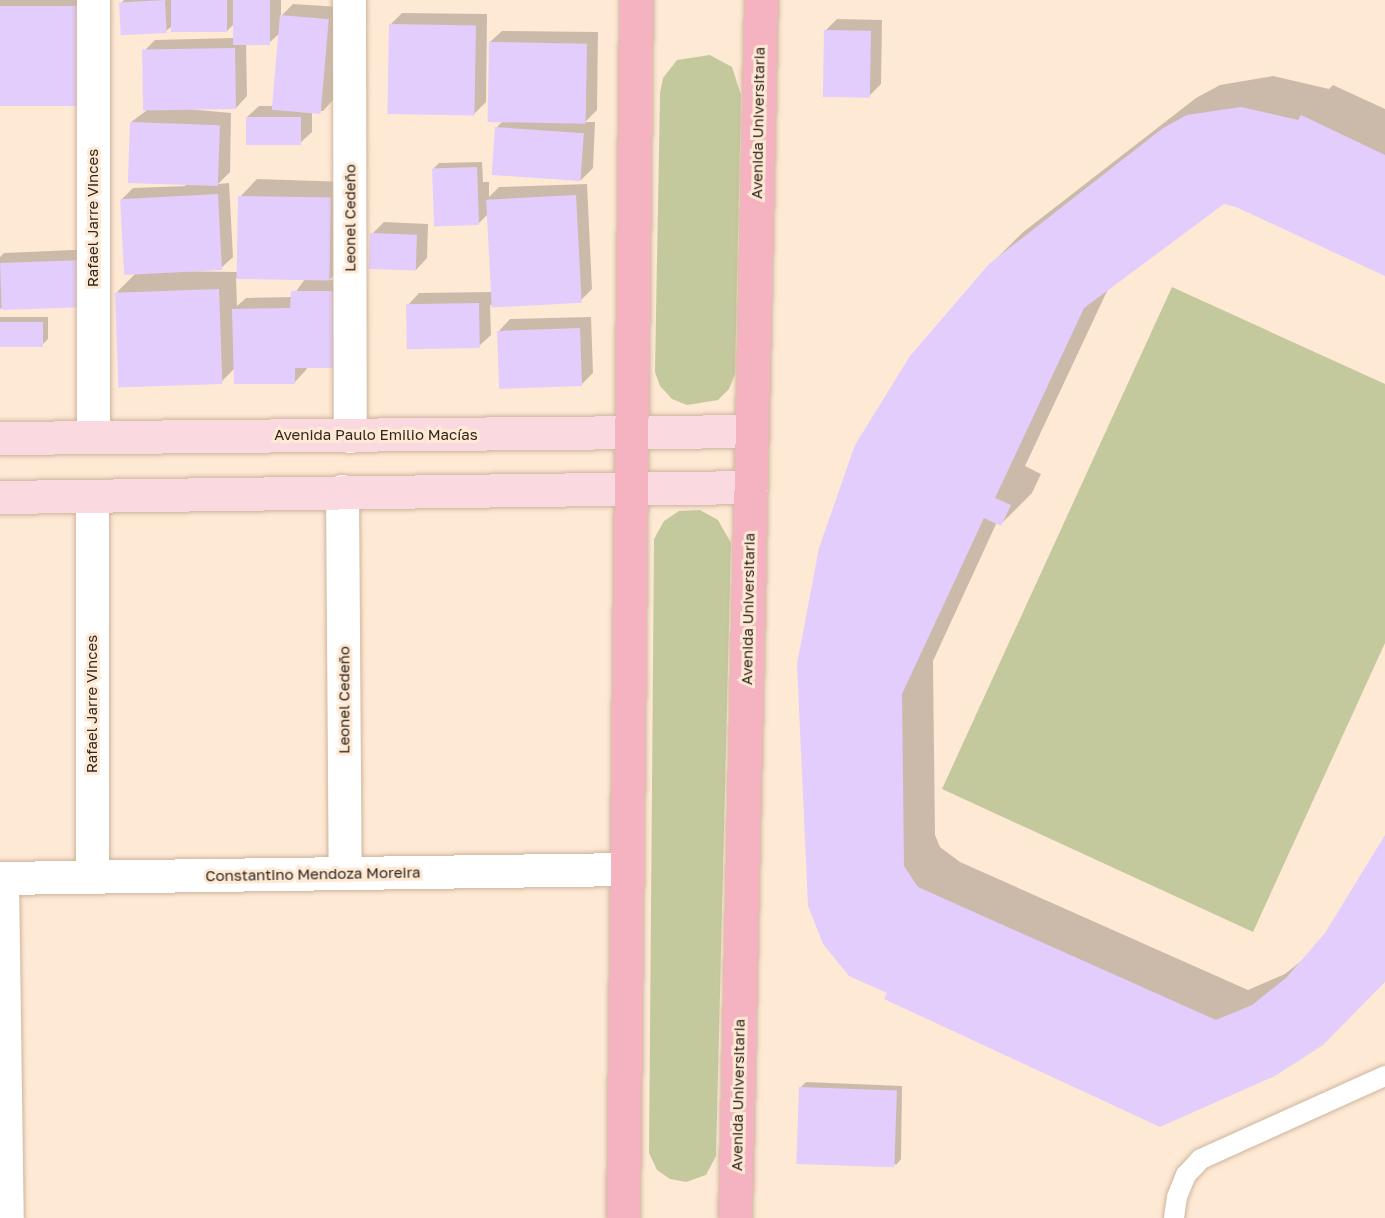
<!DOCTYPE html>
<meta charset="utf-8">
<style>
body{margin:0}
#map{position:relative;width:1385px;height:1218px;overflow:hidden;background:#fee9d5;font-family:"Golos Text",sans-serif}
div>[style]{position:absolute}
.green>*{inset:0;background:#c4c99d}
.shadow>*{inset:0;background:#0003}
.building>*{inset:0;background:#e3cdfd;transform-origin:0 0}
.roads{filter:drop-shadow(0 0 2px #cdb49c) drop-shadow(0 0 2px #cdb49c)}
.lane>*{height:20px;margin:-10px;padding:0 10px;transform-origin:10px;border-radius:10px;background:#fff}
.street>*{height:33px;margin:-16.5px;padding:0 16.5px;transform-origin:16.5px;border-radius:16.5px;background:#fff}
.secondary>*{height:33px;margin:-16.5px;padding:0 16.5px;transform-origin:16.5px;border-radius:16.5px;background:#fad9e0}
.primary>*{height:33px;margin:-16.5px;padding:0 16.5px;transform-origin:16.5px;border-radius:16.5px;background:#f5b3c2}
span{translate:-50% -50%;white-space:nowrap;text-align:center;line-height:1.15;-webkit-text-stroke:6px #fee9d5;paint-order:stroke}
.street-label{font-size:15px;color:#31271e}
</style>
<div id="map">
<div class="green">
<div style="clip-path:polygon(710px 55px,732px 67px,741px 95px,735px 374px,729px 389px,718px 400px,687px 405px,672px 399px,660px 386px,655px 372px,660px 93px,663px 78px,677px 60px)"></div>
<div style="clip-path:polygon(1172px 287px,1385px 384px,1385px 643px,1253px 932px,942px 789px)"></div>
<div style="clip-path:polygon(700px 510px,718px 520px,731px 543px,716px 1156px,706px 1175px,686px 1182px,670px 1179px,657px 1170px,649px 1153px,654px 539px,664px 521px,679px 511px)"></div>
</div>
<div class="shadow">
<div style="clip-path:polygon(0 0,94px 0,0 104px)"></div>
<div style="clip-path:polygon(evenodd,124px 0,281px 0,281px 16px,293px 4px,340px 7px,334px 99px,323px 111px,312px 110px,312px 132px,300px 143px,247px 117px,259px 106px,277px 106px,281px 32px,269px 43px,246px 43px,247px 96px,236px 108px,187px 109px,231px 113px,230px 172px,218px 184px,229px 183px,233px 257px,221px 268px,164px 271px,238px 272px,240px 197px,257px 179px,348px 182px,346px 263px,329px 280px,344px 280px,306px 370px,295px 382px,235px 368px,221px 382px,117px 292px,136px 273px,121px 200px,133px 188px,186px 186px,131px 122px,146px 111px,143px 52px,155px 40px,234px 38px,234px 24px,226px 32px,172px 26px,166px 31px,121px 3px,124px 0,236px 278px,305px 279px,292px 297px,246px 298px,237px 306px,236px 278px)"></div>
<div style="clip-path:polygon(402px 13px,487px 14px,486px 102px,474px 114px,391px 24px)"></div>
<div style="clip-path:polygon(837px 19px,882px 20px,881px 84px,869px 96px,825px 31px)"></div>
<div style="clip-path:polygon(502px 31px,598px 32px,597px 110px,585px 122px,595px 122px,593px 168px,581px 180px,496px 128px,504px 120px,490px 42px)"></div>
<div style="clip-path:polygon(1273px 76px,1329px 89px,1333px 85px,1385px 109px,1385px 274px,1230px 203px,1217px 205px,1109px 287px,1025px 466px,1041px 474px,1032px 493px,1001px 524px,997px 522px,933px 661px,935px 835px,940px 847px,960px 862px,1248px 990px,1285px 974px,1305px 958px,1326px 934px,1385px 838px,1385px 981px,1275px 1075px,888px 992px,824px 944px,990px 265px,1022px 233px,1196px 98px,1220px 85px)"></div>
<div style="clip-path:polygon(482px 162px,483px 182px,489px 182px,489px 197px,499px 187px,587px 184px,592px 289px,580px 301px,490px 305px,491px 335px,479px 346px,408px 305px,419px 293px,492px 292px,488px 214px,478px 224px,434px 168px,439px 163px)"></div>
<div style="clip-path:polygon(384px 222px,428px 224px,427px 258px,416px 270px,372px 234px)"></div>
<div style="clip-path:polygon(96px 249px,0 309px,0 257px,4px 253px)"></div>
<div style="clip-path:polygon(0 317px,48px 317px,48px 339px,42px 345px,0 345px)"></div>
<div style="clip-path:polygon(591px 317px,593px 373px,581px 385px,499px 331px,510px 319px)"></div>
<div style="clip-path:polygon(806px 1082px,902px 1086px,901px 1159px,896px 1165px,800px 1088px)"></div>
</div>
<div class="building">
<div style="left:165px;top:0;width:33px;height:46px;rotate:87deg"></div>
<div style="left:171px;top:0;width:56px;height:32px"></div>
<div style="left:233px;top:0;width:37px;height:45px"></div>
<div style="left:0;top:6px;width:83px;height:100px"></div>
<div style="left:280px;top:15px;width:49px;height:95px;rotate:5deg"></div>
<div style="left:389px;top:24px;width:87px;height:90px;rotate:1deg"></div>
<div style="left:824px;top:30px;width:47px;height:67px;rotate:1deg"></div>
<div style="left:489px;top:42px;width:98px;height:80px;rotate:1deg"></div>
<div style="left:235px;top:48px;width:61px;height:93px;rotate:89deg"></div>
<div style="clip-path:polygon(1241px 107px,1298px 120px,1301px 115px,1385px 155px,1385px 276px,1236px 207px,1224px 204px,1084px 308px,995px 498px,1011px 505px,1001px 526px,984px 518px,902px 694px,904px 866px,918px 887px,1216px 1020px,1252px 1005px,1286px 978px,1325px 933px,1385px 835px,1385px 982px,1323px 1045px,1275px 1076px,1160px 1127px,884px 999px,887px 993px,849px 976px,823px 944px,808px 906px,797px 664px,819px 548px,855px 445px,910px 356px,989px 264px,1163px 128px,1187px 115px)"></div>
<div style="left:246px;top:117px;width:55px;height:28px"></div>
<div style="left:130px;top:122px;width:90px;height:61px;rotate:2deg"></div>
<div style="left:495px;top:127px;width:89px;height:48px;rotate:4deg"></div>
<div style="left:477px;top:167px;width:58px;height:45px;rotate:88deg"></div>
<div style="left:218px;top:194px;width:76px;height:98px;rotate:87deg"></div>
<div style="left:576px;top:195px;width:108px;height:90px;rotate:87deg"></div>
<div style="left:238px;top:196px;width:93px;height:83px;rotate:1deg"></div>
<div style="left:370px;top:233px;width:47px;height:36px;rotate:2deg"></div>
<div style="left:85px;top:260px;width:47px;height:85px;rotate:88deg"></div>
<div style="left:219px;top:289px;width:95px;height:104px;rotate:88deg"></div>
<div style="clip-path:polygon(291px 291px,333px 291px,335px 368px,295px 368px,295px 384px,234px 384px,232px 309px,290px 308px)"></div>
<div style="left:479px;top:303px;width:45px;height:73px;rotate:89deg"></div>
<div style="left:0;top:322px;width:43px;height:25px"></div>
<div style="left:580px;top:328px;width:58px;height:83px;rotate:88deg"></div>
<div style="left:799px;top:1087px;width:98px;height:77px;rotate:2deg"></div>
</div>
<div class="roads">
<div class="lane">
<div style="left:1174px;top:1218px;width:21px;rotate:-82deg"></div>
<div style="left:1177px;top:1197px;width:24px;rotate:-68deg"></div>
<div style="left:1186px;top:1175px;width:22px;rotate:-47deg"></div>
<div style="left:1201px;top:1159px;width:202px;rotate:-24.3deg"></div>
</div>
<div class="street">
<div style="left:349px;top:0;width:436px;rotate:89.9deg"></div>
<div style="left:93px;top:435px;width:435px;rotate:-90deg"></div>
<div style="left:342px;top:491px;width:382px;rotate:89.6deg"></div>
<div style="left:92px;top:877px;width:381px;rotate:-90deg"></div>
<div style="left:0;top:878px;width:627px;rotate:-0.82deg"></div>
<div style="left:2px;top:878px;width:340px;rotate:89.2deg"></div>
</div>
<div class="secondary">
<div style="left:0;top:438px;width:752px;rotate:-0.53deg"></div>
<div style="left:0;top:497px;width:751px;rotate:-0.76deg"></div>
</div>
<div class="primary">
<div style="left:623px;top:1218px;width:1218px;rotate:-89.39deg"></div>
<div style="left:735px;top:1218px;width:1218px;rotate:-88.78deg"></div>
</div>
</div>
<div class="street-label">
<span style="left:758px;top:123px;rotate:-89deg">Avenida Universitaria</span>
<span style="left:93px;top:218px;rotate:-90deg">Rafael Jarre Vinces</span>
<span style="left:350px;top:218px;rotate:-90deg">Leonel Cedeño</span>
<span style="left:376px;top:435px">Avenida Paulo Emilio Macías</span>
<span style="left:748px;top:609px;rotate:-89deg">Avenida Universitaria</span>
<span style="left:344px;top:700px;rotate:-90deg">Leonel Cedeño</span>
<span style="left:92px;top:704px;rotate:-90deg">Rafael Jarre Vinces</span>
<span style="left:313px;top:874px;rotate:-1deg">Constantino Mendoza Moreira</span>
<span style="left:738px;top:1095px;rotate:-89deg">Avenida Universitaria</span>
</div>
</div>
